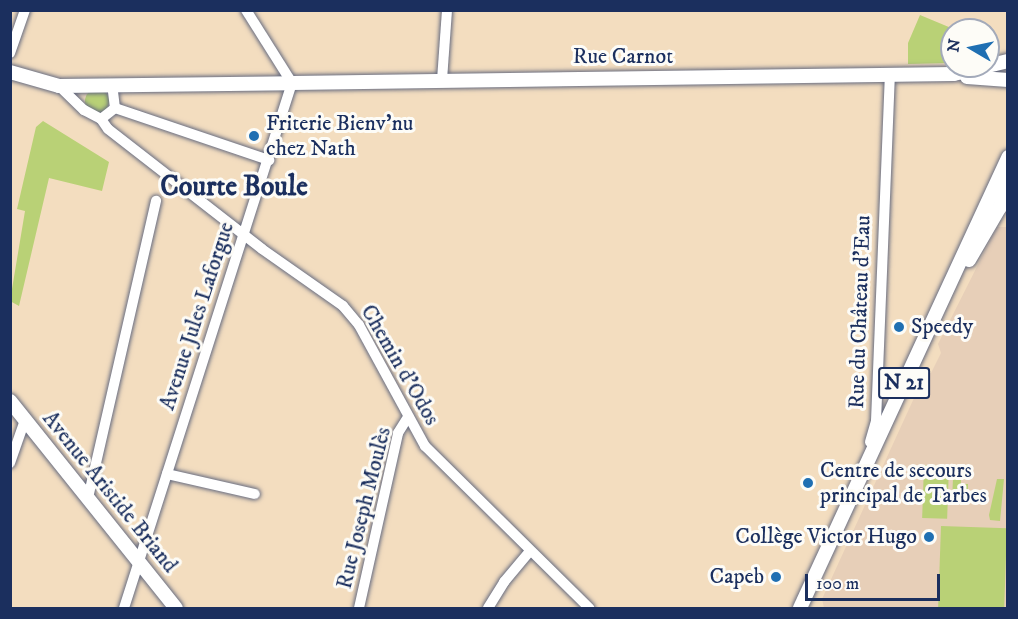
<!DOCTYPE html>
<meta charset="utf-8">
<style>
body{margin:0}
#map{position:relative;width:1018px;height:619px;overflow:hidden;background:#f3ddbf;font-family:"IM FELL DW Pica",serif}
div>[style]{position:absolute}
.built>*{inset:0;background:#e7cfb8}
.green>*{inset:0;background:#b9d176;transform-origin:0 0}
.round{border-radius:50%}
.roads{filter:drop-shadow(0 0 2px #676c80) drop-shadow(0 0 2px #676c80)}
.minor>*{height:10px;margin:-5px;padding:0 5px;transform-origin:5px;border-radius:5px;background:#fff}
.major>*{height:14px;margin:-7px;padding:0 7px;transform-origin:7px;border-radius:7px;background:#fff}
.dots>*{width:16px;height:16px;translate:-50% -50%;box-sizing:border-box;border:3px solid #fdfcf7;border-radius:50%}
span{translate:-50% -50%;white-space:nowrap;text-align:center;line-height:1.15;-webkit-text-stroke:6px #fdfcf7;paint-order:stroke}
.shield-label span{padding:2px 4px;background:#fdfcf7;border:2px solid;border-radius:4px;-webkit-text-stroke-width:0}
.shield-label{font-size:21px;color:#1b2f5e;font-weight:700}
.street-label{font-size:22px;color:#1b2f5e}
.poi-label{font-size:22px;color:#1b2f5e}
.left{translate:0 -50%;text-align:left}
.right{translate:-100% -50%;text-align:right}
.district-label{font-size:28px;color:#1b2f5e;font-weight:700}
.frame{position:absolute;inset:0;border:12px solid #1b2f5e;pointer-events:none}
.north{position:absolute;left:940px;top:18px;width:60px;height:60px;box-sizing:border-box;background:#fdfcf7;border:2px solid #a3aaba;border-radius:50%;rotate:279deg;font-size:16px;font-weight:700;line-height:24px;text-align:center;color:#1b2f5e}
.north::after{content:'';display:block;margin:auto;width:21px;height:27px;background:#1f6fb2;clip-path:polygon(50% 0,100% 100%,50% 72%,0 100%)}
.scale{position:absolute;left:805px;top:574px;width:135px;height:27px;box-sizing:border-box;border:3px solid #1b2f5e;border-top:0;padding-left:8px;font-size:18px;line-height:21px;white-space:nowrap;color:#1b2f5e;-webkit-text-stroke:4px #fdfcf7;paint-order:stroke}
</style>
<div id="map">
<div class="built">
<div style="clip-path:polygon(997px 227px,1007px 227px,1007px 608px,824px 608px,822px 599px,925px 374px,931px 373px,941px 353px,938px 344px)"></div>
</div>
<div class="green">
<div style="clip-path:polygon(920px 15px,956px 30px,952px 30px,952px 63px,908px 64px,908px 43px)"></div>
<div class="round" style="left:85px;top:89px;width:24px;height:24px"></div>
<div style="clip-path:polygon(43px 121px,109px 162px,102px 191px,49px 178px,19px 306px,10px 301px,25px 211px,17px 209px,36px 127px)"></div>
<div style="left:924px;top:465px;width:25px;height:53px;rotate:2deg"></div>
<div style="clip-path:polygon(953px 478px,961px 478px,961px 484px,968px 484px,968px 501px,952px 501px)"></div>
<div style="clip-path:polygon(997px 479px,1004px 479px,1000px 521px,990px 520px,989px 515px)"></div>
<div style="left:941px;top:526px;width:66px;height:82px;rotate:2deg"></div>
</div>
<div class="roads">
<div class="minor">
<div style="left:10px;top:53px;width:46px;rotate:-70.8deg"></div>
<div style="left:442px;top:80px;width:70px;rotate:-85.9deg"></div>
<div style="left:59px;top:86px;width:35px;rotate:44deg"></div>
<div style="left:84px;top:110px;width:19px;rotate:28deg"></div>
<div style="left:101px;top:119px;width:12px;rotate:55deg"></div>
<div style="left:108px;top:129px;width:195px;rotate:37.9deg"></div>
<div style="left:262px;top:249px;width:99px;rotate:35.1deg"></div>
<div style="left:343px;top:306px;width:25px;rotate:50deg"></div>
<div style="left:359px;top:325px;width:138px;rotate:61.4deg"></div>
<div style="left:425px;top:446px;width:231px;rotate:44.6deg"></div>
<div style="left:115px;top:108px;width:163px;rotate:18.7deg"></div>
<div style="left:101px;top:119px;width:18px;rotate:-38deg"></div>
<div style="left:115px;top:108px;width:23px;rotate:-97deg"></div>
<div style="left:870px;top:442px;width:22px;rotate:-74deg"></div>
<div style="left:876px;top:421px;width:346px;rotate:-87.7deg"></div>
<div style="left:10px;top:463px;width:46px;rotate:-70.8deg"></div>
<div style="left:167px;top:474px;width:90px;rotate:12.8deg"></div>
<div style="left:88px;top:498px;width:305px;rotate:-77.1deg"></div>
<div style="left:124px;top:608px;width:551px;rotate:-72.26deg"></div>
<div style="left:292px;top:83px;width:86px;rotate:-122.2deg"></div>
<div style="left:359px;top:608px;width:179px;rotate:-77.4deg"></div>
<div style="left:398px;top:433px;width:19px;rotate:-58deg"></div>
<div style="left:488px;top:608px;width:31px;rotate:-58deg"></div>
<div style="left:504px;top:582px;width:39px;rotate:-50deg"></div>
</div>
<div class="major">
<div style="left:10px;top:72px;width:51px;rotate:15.9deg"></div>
<div style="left:59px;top:86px;width:233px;rotate:-0.7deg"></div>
<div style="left:292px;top:83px;width:662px;rotate:-0.78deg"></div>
<div style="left:954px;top:74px;width:56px;rotate:-13.5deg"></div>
<div style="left:967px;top:77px;width:41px;rotate:4.2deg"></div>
<div style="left:969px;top:260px;width:61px;rotate:-59.7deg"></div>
<div style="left:1000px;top:207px;width:25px;rotate:-72deg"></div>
<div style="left:10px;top:401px;width:265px;rotate:51.3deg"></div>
<div style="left:800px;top:608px;width:497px;rotate:-65.2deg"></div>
</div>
</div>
<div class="dots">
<div style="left:254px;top:136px;background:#1f6fb2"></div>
<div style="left:899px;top:327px;background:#1f6fb2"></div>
<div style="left:808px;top:483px;background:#1f6fb2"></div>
<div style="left:929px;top:537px;background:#1f6fb2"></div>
<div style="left:776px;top:577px;background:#1f6fb2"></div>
</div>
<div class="shield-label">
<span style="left:904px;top:383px">N 21</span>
</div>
<div class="street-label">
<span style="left:623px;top:57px">Rue Carnot</span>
<span style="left:860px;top:312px;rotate:-88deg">Rue du Château d'Eau</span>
<span style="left:197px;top:316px;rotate:-72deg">Avenue Jules Laforgue</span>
<span style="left:400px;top:365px;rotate:60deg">Chemin d'Odos</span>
<span style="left:110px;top:492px;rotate:51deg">Avenue Aristide Briand</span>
<span style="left:364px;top:508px;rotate:-76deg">Rue Joseph Moulès</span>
</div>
<div class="poi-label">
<span class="left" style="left:266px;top:136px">Friterie Bienv'nu<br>chez Nath</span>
<span class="left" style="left:911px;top:327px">Speedy</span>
<span class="left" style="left:820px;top:483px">Centre de secours<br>principal de Tarbes</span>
<span class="right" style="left:917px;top:537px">Collège Victor Hugo</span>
<span class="right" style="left:764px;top:577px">Capeb</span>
</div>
<div class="district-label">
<span style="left:234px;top:187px">Courte Boule</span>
</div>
<div class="frame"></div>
<div class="north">N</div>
<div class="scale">100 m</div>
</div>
